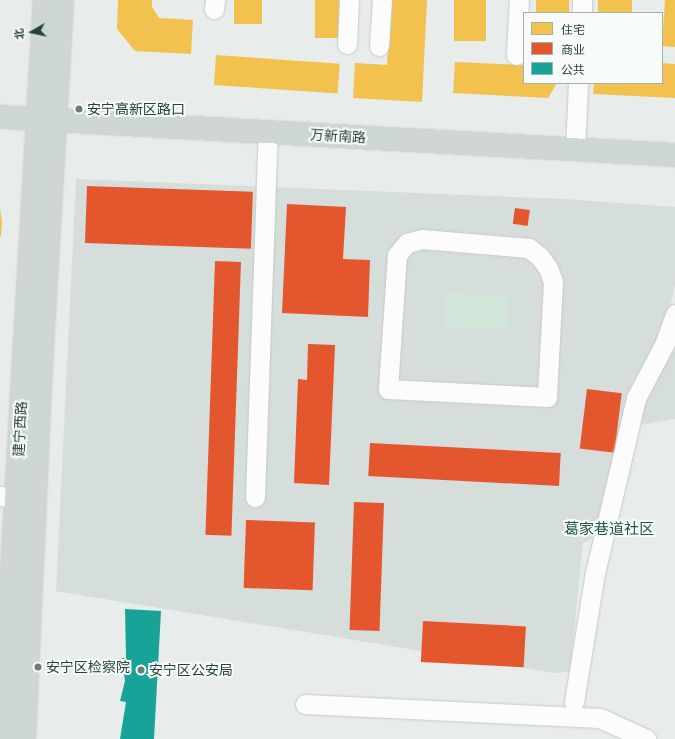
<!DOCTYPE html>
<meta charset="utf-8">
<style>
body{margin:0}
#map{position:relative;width:675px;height:739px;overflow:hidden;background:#e8edeb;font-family:Raleway,"Noto Sans SC",sans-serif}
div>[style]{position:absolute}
.built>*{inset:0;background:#d6dedb}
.green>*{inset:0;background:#d1e6d8;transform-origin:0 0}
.homes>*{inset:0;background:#f2c14e;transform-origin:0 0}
.shops>*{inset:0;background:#e4572e;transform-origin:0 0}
.public>*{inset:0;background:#17a398}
.roads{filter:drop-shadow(0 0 1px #c5cac8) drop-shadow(0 0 1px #c5cac8)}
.minor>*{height:19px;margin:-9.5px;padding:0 9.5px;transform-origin:9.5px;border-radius:9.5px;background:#fcfcfc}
.major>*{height:22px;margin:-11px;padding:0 11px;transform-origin:11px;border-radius:11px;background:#cfd7d5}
.dots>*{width:11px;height:11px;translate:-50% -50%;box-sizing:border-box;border:2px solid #f7fbf9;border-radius:50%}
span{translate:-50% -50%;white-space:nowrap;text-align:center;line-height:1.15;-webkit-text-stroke:4px #f7fbf9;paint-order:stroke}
.poi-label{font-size:14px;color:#24423a}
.left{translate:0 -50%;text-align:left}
.street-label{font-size:14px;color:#24423a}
.neighbourhood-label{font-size:15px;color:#1f5548}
.legend{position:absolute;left:523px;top:12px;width:140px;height:72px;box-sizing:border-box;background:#f7fbf9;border:1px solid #a3b1ad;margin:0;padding:5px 7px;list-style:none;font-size:12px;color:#24423a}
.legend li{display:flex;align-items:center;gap:8px;height:20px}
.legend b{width:20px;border:1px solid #a3b1ad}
.north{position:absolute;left:12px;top:12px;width:40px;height:40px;-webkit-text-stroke:3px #f7fbf9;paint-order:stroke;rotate:261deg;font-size:11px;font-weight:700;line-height:16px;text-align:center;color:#24423a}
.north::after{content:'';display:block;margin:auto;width:14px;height:18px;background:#24423a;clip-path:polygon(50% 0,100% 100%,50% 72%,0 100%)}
</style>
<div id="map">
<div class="built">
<div style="clip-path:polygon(76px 179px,565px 199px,675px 207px,675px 285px,662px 341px,597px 536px,583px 543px,570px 672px,554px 673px,56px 591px)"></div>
<div style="clip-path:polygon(675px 338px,675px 419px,641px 425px,647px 388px)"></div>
</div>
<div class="green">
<div style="left:446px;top:293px;width:63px;height:33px;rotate:3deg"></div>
</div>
<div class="homes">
<div style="clip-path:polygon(118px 0,152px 0,152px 7px,159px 18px,193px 20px,191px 54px,135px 51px,117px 29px)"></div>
<div style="left:234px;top:0;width:28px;height:24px"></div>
<div style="left:315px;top:0;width:26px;height:38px"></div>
<div style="clip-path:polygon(390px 0,427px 0,422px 102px,353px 98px,355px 63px,387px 65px)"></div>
<div style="left:454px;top:0;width:32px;height:41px"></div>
<div style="left:536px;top:0;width:33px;height:13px"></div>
<div style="left:598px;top:0;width:34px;height:13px"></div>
<div style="clip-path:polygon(665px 0,675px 0,675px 47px,662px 46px)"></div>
<div style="left:216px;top:55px;width:124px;height:30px;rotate:4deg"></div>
<div style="clip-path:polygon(455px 62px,524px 65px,524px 83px,557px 83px,548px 98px,453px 93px)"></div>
<div style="clip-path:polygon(662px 63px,675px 64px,675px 98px,593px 94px,594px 83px,662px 83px)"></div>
<div style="clip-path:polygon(0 209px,2px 221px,1px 236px,0 236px)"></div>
</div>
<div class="shops">
<div style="left:87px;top:186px;width:166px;height:57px;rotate:2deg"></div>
<div style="clip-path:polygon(287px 204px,346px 207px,343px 259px,370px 260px,368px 317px,282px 313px)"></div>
<div style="left:515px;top:208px;width:15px;height:16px;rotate:8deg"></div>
<div style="left:215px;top:261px;width:26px;height:274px;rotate:2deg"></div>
<div style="clip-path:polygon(308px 344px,335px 345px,329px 485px,294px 483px,298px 379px,307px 380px)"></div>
<div style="left:587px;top:389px;width:35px;height:60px;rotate:7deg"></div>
<div style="left:370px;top:443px;width:191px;height:33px;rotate:3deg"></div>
<div style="left:354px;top:502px;width:30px;height:128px;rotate:2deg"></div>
<div style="left:246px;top:520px;width:69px;height:68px;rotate:2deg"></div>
<div style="left:423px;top:621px;width:103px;height:41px;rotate:3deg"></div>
</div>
<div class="public">
<div style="clip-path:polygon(125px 609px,161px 611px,154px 739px,120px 739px,126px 702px,120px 701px,125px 681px,122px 658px,126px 658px)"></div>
</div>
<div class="roads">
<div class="minor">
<div style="left:214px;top:9px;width:9px;rotate:-84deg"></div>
<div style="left:582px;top:13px;width:13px;rotate:-90deg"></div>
<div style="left:347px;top:44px;width:44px;rotate:-87.4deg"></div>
<div style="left:379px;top:46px;width:46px;rotate:-86.3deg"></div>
<div style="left:516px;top:55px;width:55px;rotate:-86.9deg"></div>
<div style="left:575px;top:150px;width:67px;rotate:-87.4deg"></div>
<div style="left:422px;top:239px;width:107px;rotate:4.8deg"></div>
<div style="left:529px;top:248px;width:14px;rotate:39deg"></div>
<div style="left:540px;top:257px;width:14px;rotate:54deg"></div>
<div style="left:548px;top:268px;width:15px;rotate:70deg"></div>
<div style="left:553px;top:282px;width:115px;rotate:93deg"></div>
<div style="left:547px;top:397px;width:159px;rotate:-177.1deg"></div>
<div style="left:388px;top:389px;width:134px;rotate:-86.2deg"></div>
<div style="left:397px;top:255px;width:16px;rotate:-50deg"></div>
<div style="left:407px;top:243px;width:16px;rotate:-15deg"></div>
<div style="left:0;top:496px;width:16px;rotate:7deg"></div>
<div style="left:255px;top:497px;width:365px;rotate:-88deg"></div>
<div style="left:574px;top:702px;width:131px;rotate:-80.8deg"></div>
<div style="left:595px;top:573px;width:180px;rotate:-76.8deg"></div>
<div style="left:636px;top:398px;width:60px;rotate:-62.2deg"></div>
<div style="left:664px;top:345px;width:33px;rotate:-70deg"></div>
<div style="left:305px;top:704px;width:295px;rotate:2.7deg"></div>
<div style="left:600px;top:718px;width:51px;rotate:24.5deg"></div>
</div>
<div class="major">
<div style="left:0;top:117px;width:676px;rotate:3.22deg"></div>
<div style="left:3px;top:739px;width:241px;rotate:-86.9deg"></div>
<div style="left:16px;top:498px;width:499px;rotate:-86.7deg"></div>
<div style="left:24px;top:739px;width:356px;rotate:-87.4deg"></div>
<div style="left:40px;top:383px;width:384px;rotate:-86.7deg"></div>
</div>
</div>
<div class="dots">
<div style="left:79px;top:109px;background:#697e78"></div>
<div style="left:38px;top:667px;background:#697e78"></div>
<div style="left:141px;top:670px;background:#697e78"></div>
</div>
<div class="poi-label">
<span class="left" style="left:87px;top:109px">安宁高新区路口</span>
<span class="left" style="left:46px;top:667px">安宁区检察院</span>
<span class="left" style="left:149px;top:670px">安宁区公安局</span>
</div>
<div class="street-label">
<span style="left:338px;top:136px;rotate:3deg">万新南路</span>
<span style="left:20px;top:429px;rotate:-87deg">建宁西路</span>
</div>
<div class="neighbourhood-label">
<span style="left:609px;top:530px">葛家巷道社区</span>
</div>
<ul class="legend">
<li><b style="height:11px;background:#f2c14e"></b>住宅</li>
<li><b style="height:11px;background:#e4572e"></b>商业</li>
<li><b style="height:11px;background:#17a398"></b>公共</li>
</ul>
<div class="north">北</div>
</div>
